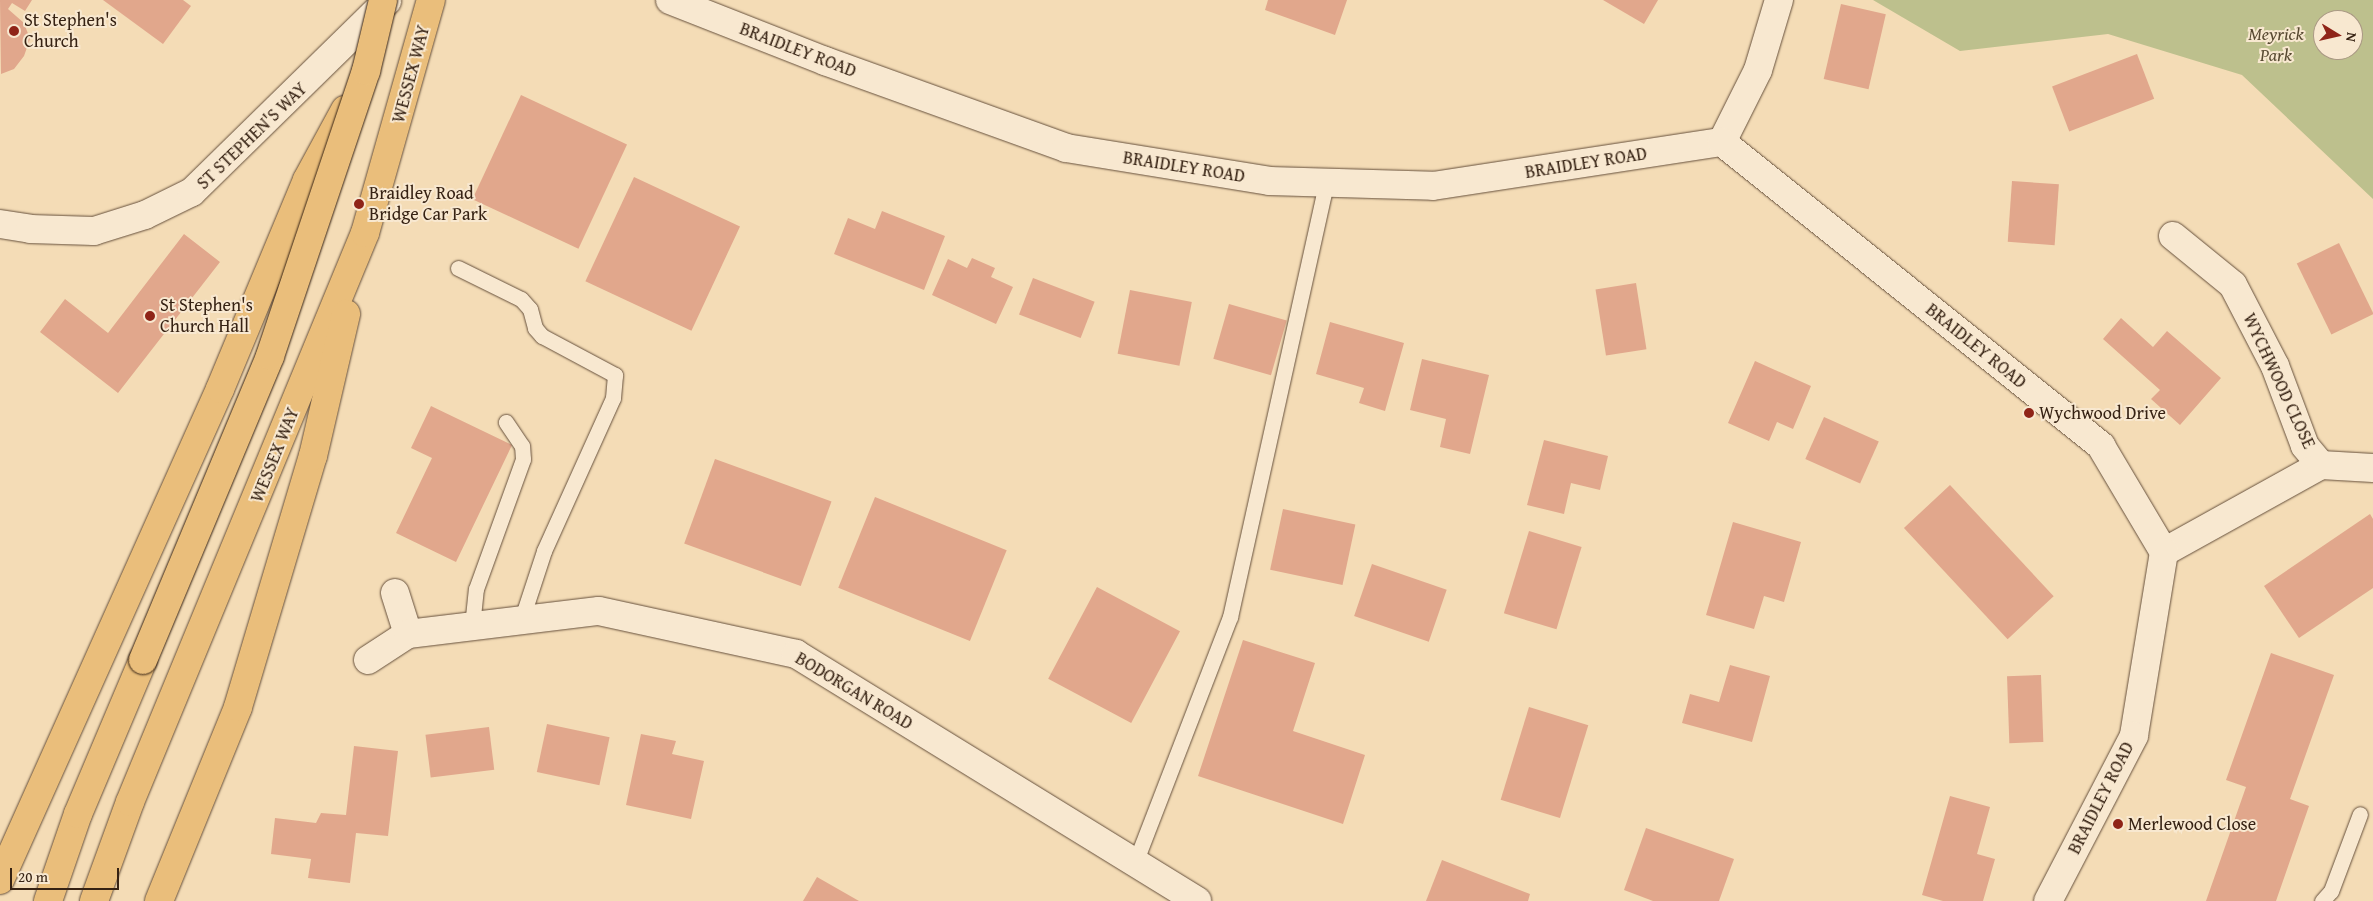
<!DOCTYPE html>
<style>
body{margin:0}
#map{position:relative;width:2373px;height:901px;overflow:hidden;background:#f4dcb6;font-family:"Gentium Book Plus",serif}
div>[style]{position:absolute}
.green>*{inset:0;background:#bdc08d}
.building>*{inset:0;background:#e1a78c;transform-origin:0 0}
.roads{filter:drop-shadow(0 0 1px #66503c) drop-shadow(0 0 1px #66503c)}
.service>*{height:15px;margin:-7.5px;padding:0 7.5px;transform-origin:7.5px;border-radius:7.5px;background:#f8e8d0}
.minor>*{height:28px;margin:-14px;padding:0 14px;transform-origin:14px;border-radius:14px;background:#f8e8d0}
.tertiary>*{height:28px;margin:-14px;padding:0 14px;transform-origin:14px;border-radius:14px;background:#f8e8d0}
.trunk>*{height:28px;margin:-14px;padding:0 14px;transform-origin:14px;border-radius:14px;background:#eabe7b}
.bridges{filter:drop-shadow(0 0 1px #362213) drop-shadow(0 0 1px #362213)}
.trunk-bridge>*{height:28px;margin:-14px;padding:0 14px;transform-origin:14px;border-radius:14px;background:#eabe7b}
.dots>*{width:14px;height:14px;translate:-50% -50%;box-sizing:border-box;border:2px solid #f8e8d0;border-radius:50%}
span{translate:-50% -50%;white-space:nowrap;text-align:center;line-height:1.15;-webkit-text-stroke:4px #f8e8d0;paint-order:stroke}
.poi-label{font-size:18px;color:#362213}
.left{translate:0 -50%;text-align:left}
.park-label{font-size:18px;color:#584a32;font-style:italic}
.street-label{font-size:18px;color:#362213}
.north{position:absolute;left:2313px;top:10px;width:50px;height:50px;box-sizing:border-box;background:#f8e8d0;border:1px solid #aa9984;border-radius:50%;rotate:99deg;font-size:14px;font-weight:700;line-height:20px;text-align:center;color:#362213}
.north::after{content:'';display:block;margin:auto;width:18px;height:22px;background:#8f2418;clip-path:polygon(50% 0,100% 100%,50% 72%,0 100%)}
.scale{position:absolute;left:10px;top:868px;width:109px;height:22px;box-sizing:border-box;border:2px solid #362213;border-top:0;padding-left:6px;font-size:15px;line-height:18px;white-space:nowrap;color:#362213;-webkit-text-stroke:4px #f8e8d0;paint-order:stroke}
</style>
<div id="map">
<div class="green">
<div style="clip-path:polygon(evenodd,1873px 0,2373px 0,2373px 199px,2242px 75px,2108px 34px,1960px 51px,1873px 0,2323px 20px,2353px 20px,2353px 50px,2323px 50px,2323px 20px)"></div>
</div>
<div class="building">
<div style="clip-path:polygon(0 0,32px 0,25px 11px,12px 3px,8px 9px,24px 23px,30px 39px,24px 56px,14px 69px,1px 74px)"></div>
<div style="clip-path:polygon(103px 0,183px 0,191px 6px,163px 44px)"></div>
<div style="clip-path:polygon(1268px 0,1347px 0,1335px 35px,1265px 10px)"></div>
<div style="clip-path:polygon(1603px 0,1658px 0,1644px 24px)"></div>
<div style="left:1841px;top:4px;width:46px;height:77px;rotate:13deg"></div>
<div style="left:2137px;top:54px;width:48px;height:91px;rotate:69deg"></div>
<div style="left:521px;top:95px;width:117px;height:115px;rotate:25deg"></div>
<div style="left:634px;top:177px;width:117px;height:115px;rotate:25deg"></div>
<div style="left:2012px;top:181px;width:47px;height:61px;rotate:4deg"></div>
<div style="clip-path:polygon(882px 211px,945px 236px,924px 290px,834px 254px,848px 218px,875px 229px)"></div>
<div style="clip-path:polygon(184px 234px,220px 262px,118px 393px,40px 332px,65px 299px,108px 333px)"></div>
<div style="left:2339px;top:243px;width:79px;height:47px;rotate:64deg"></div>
<div style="clip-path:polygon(972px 258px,995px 268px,991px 277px,1013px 287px,996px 324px,932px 295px,948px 259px,967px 268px)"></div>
<div style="left:1033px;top:278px;width:66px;height:39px;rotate:21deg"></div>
<div style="left:1636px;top:283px;width:67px;height:41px;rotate:81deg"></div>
<div style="left:1130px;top:290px;width:63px;height:65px;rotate:11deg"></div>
<div style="left:1229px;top:304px;width:60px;height:57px;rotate:16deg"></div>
<div style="clip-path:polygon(2121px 318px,2153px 347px,2167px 331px,2221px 378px,2180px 425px,2151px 399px,2160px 390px,2103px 339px)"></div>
<div style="clip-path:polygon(1330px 322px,1404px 343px,1385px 411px,1359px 403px,1364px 388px,1316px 374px)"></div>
<div style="clip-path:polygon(1422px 359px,1489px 375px,1470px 454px,1440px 447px,1446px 419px,1410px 410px)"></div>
<div style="clip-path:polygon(1755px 361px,1811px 386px,1793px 429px,1777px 422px,1769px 441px,1728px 423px)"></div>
<div style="clip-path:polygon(431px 406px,512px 445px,456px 562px,396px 533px,432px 458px,411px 448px)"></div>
<div style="left:1824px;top:417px;width:60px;height:46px;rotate:24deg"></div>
<div style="clip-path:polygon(1544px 440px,1608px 456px,1600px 490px,1571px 483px,1564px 514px,1527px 505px)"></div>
<div style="left:715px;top:459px;width:124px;height:90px;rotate:20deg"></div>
<div style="left:1950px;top:485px;width:152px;height:63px;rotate:47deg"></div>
<div style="left:875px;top:497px;width:142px;height:98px;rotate:22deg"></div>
<div style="left:1283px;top:509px;width:74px;height:62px;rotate:12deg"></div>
<div style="clip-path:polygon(2370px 514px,2373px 519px,2373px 588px,2299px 638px,2264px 586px)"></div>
<div style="clip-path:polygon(1733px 522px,1801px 542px,1784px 602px,1764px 596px,1754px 629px,1706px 615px)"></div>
<div style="left:1529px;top:531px;width:55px;height:86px;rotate:17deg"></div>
<div style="left:1372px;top:564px;width:79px;height:55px;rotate:19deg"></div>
<div style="left:1097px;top:587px;width:94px;height:104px;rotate:28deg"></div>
<div style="clip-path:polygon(1243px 640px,1315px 663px,1293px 731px,1365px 755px,1343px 824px,1198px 776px)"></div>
<div style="clip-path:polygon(2271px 653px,2334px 675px,2290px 799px,2309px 806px,2276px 901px,2206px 901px,2246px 787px,2226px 780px)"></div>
<div style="clip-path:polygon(1730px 665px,1770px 676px,1752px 742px,1682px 723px,1690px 694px,1719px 702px)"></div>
<div style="left:2041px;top:675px;width:67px;height:34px;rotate:88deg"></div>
<div style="left:1529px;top:707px;width:62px;height:97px;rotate:17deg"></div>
<div style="left:547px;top:724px;width:64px;height:49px;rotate:12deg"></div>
<div style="left:489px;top:727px;width:43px;height:64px;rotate:83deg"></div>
<div style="clip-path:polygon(641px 734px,676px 741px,672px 754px,704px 761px,691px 819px,626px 805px)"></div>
<div style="clip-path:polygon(354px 746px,398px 751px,388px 836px,356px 833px,350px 883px,308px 878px,311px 859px,271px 854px,275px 818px,316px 823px,321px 813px,346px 815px)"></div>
<div style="clip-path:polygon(1950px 796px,1990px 807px,1977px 854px,1995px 859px,1983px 901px,1943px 901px,1922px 895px)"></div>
<div style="clip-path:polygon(1646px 828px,1734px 859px,1719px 901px,1653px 901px,1624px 890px)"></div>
<div style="clip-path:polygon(1442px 860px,1530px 894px,1528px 901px,1426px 901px)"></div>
<div style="clip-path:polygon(817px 877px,859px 901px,803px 901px)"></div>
</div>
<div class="roads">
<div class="service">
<div style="left:458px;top:268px;width:70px;rotate:26.2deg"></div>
<div style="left:521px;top:299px;width:13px;rotate:48deg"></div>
<div style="left:530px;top:309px;width:20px;rotate:75deg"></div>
<div style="left:535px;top:328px;width:11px;rotate:49deg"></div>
<div style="left:542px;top:336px;width:83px;rotate:28.1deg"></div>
<div style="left:615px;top:375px;width:23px;rotate:95deg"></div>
<div style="left:613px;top:398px;width:168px;rotate:114.3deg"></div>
<div style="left:544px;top:551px;width:74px;rotate:108.2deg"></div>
<div style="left:472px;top:626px;width:37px;rotate:-84deg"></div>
<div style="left:476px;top:589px;width:138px;rotate:-70.1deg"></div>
<div style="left:523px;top:459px;width:13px;rotate:-94deg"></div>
<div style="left:522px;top:446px;width:29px;rotate:-124deg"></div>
<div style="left:1135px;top:863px;width:264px;rotate:-68.9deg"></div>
<div style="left:1230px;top:617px;width:444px;rotate:-77.5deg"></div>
<div style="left:2322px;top:901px;width:13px;rotate:-48deg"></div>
<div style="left:2331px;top:891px;width:82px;rotate:-69.4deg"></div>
</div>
<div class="minor">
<div style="left:1722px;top:142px;width:80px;rotate:-63.4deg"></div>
<div style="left:1758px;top:70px;width:73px;rotate:-73.3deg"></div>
<div style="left:0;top:224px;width:30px;rotate:9deg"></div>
<div style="left:30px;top:229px;width:64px;rotate:1.8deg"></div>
<div style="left:94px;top:231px;width:53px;rotate:-17.4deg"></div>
<div style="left:145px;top:215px;width:52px;rotate:-26.1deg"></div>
<div style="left:192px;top:192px;width:273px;rotate:-44.4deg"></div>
<div style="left:2173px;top:236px;width:77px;rotate:39.2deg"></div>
<div style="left:2233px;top:285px;width:91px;rotate:62.6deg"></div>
<div style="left:2275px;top:366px;width:85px;rotate:69.4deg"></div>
<div style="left:2305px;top:446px;width:25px;rotate:50deg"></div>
<div style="left:2164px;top:552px;width:179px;rotate:-29deg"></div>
<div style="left:2321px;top:465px;width:52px;rotate:3.3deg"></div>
<div style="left:395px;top:593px;width:43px;rotate:72.4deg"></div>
<div style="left:368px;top:660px;width:48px;rotate:-33deg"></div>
<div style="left:408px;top:634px;width:192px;rotate:-6.9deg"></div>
<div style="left:599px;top:611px;width:202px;rotate:12.3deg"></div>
<div style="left:796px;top:654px;width:471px;rotate:31.6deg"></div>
</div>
<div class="tertiary">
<div style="left:670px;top:0;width:167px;rotate:21.5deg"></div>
<div style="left:825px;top:61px;width:256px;rotate:19.8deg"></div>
<div style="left:1066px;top:148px;width:206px;rotate:9.2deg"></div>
<div style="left:1269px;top:181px;width:164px;rotate:1.7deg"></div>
<div style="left:1433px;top:186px;width:292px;rotate:-8.7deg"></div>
<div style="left:1722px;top:142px;width:486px;rotate:38.7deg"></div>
<div style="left:2101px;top:446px;width:123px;rotate:59.3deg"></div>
<div style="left:2164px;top:552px;width:186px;rotate:99.3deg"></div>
<div style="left:2134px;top:736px;width:186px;rotate:117.5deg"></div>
</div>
<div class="trunk">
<div style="left:0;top:880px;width:538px;rotate:-65.86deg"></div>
<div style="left:220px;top:389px;width:226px;rotate:-67.4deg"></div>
<div style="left:307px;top:180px;width:80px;rotate:-61.5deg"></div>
<div style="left:48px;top:901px;width:92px;rotate:-71deg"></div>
<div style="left:78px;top:814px;width:167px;rotate:-67.1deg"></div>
<div style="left:94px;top:901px;width:105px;rotate:-70deg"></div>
<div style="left:130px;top:802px;width:616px;rotate:-67.56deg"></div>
<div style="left:365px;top:233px;width:242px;rotate:-74.2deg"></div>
<div style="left:159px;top:901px;width:209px;rotate:-67.8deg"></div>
<div style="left:238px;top:707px;width:262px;rotate:-73.4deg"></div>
<div style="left:313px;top:456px;width:146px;rotate:-76.9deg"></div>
</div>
</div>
<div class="bridges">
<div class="trunk-bridge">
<div style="left:143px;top:660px;width:329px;rotate:-67.3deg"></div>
<div style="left:270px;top:356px;width:301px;rotate:-71.4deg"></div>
<div style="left:366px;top:71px;width:73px;rotate:-76.5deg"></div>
</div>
</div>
<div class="dots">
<div style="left:14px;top:31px;background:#8f2418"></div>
<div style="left:359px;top:204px;background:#8f2418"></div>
<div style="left:150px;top:316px;background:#8f2418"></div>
<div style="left:2029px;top:413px;background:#8f2418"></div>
<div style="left:2118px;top:824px;background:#8f2418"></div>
</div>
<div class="poi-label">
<span class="left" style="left:24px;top:31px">St Stephen's<br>Church</span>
<span class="left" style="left:369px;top:204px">Braidley Road<br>Bridge Car Park</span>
<span class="left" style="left:160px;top:316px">St Stephen's<br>Church Hall</span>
<span class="left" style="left:2039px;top:413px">Wychwood Drive</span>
<span class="left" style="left:2128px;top:824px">Merlewood Close</span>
</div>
<div class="park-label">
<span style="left:2276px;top:45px">Meyrick<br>Park</span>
</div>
<div class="street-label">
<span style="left:798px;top:50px;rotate:21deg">BRAIDLEY ROAD</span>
<span style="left:411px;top:74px;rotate:-75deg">WESSEX WAY</span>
<span style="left:252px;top:136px;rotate:-44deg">ST STEPHEN'S WAY</span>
<span style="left:1586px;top:163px;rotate:-9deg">BRAIDLEY ROAD</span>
<span style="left:1184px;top:167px;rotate:9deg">BRAIDLEY ROAD</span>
<span style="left:1976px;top:346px;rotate:39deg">BRAIDLEY ROAD</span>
<span style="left:2279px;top:381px;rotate:65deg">WYCHWOOD CLOSE</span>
<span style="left:275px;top:455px;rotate:-68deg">WESSEX WAY</span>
<span style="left:854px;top:691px;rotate:31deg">BODORGAN ROAD</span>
<span style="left:2101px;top:798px;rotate:-63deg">BRAIDLEY ROAD</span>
</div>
<div class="north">N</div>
<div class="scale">20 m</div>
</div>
